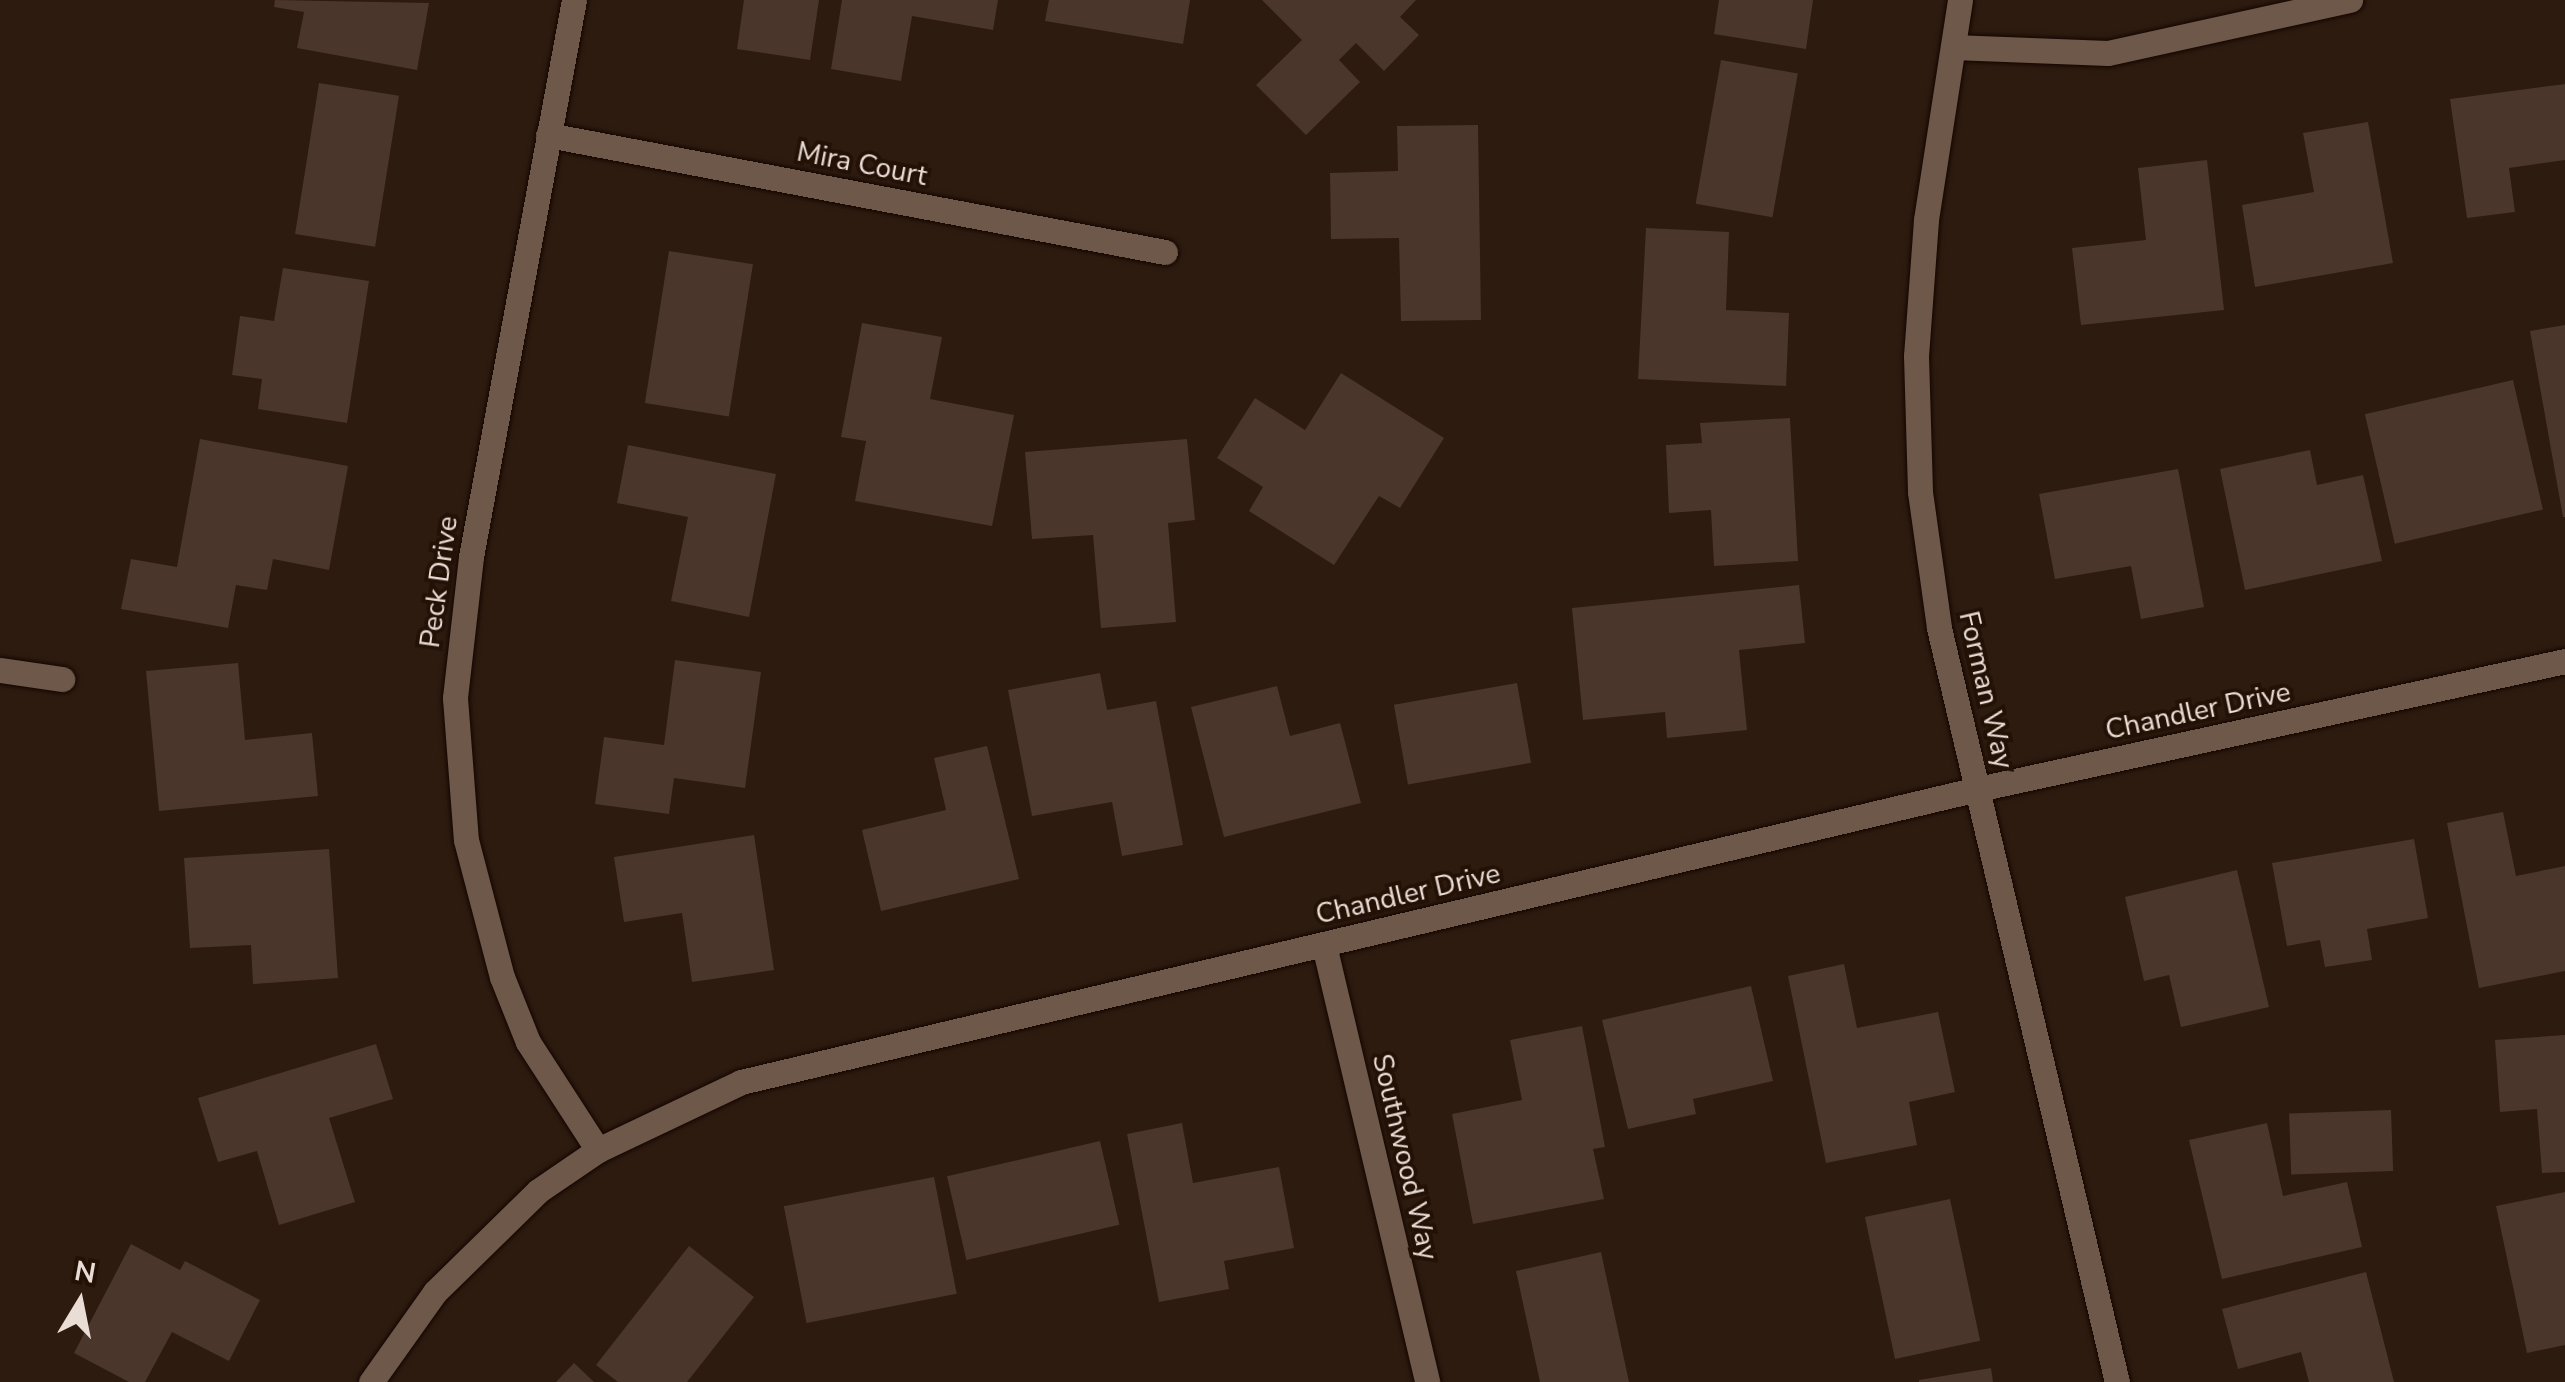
<!DOCTYPE html>
<style>
body{margin:0}
#map{position:relative;width:2565px;height:1382px;overflow:hidden;background:#2d1b0f;font-family:"Nunito Sans",sans-serif}
div>[style]{position:absolute}
.building>*{inset:0;background:#4a362a;transform-origin:0 0}
.roads{filter:drop-shadow(0 0 2px #140500) drop-shadow(0 0 2px #140500)}
.service>*{height:25px;margin:-12.5px;padding:0 12.5px;transform-origin:12.5px;border-radius:12.5px;background:#6d584a}
.minor>*{height:25px;margin:-12.5px;padding:0 12.5px;transform-origin:12.5px;border-radius:12.5px;background:#6d584a}
.tertiary>*{height:25px;margin:-12.5px;padding:0 12.5px;transform-origin:12.5px;border-radius:12.5px;background:#6d584a}
span{translate:-50% -50%;white-space:nowrap;text-align:center;line-height:1.15;-webkit-text-stroke:8px #231106;paint-order:stroke}
.street-label{font-size:28px;color:#eaddd5}
.north{position:absolute;left:30px;top:1252px;width:100px;height:100px;-webkit-text-stroke:8px #231106;paint-order:stroke;rotate:10deg;font-size:28px;font-weight:700;line-height:40px;text-align:center;color:#eaddd5}
.north::after{content:'';display:block;margin:auto;width:35px;height:45px;background:#eaddd5;clip-path:polygon(50% 0,100% 100%,50% 72%,0 100%)}
</style>
<div id="map">
<div class="building">
<div style="clip-path:polygon(275px 0,429px 3px,417px 70px,297px 48px,304px 12px,274px 7px)"></div>
<div style="clip-path:polygon(744px 0,819px 0,810px 60px,737px 49px)"></div>
<div style="clip-path:polygon(842px 0,998px 0,993px 30px,912px 16px,901px 81px,831px 69px)"></div>
<div style="clip-path:polygon(1049px 0,1190px 0,1183px 44px,1045px 21px)"></div>
<div style="clip-path:polygon(1262px 0,1416px 0,1400px 17px,1419px 35px,1384px 71px,1356px 43px,1339px 60px,1360px 82px,1306px 135px,1256px 85px,1302px 40px)"></div>
<div style="clip-path:polygon(1719px 0,1813px 0,1806px 49px,1714px 34px)"></div>
<div style="left:1721px;top:60px;width:78px;height:146px;rotate:10deg"></div>
<div style="left:319px;top:83px;width:81px;height:153px;rotate:9deg"></div>
<div style="clip-path:polygon(2565px 84px,2565px 160px,2509px 168px,2515px 212px,2467px 218px,2450px 99px)"></div>
<div style="clip-path:polygon(2368px 122px,2393px 263px,2255px 287px,2242px 205px,2314px 192px,2303px 133px)"></div>
<div style="clip-path:polygon(1478px 125px,1481px 320px,1401px 321px,1399px 238px,1331px 239px,1330px 173px,1398px 171px,1397px 126px)"></div>
<div style="clip-path:polygon(2207px 160px,2224px 310px,2081px 325px,2072px 248px,2146px 240px,2138px 168px)"></div>
<div style="clip-path:polygon(1646px 228px,1729px 232px,1726px 310px,1789px 313px,1786px 386px,1638px 379px)"></div>
<div style="left:669px;top:251px;width:85px;height:154px;rotate:9deg"></div>
<div style="clip-path:polygon(283px 268px,369px 281px,347px 423px,258px 409px,262px 379px,232px 375px,240px 316px,274px 321px)"></div>
<div style="clip-path:polygon(862px 323px,942px 337px,930px 399px,1014px 415px,992px 526px,855px 501px,866px 441px,841px 437px)"></div>
<div style="clip-path:polygon(2565px 325px,2565px 517px,2563px 517px,2530px 331px)"></div>
<div style="clip-path:polygon(1341px 373px,1444px 438px,1400px 508px,1379px 496px,1334px 565px,1249px 511px,1263px 487px,1217px 458px,1255px 398px,1305px 430px)"></div>
<div style="left:2513px;top:380px;width:133px;height:152px;rotate:77deg"></div>
<div style="clip-path:polygon(1790px 418px,1798px 561px,1714px 566px,1711px 510px,1669px 513px,1666px 445px,1702px 443px,1700px 423px)"></div>
<div style="clip-path:polygon(200px 439px,348px 466px,329px 570px,273px 559px,267px 590px,236px 585px,228px 628px,121px 609px,131px 559px,177px 567px)"></div>
<div style="clip-path:polygon(1187px 439px,1195px 520px,1168px 523px,1176px 622px,1101px 628px,1093px 535px,1032px 539px,1025px 452px)"></div>
<div style="clip-path:polygon(628px 445px,776px 474px,749px 617px,671px 601px,688px 517px,617px 503px)"></div>
<div style="clip-path:polygon(2310px 450px,2317px 485px,2363px 475px,2382px 561px,2245px 590px,2220px 469px)"></div>
<div style="clip-path:polygon(2178px 469px,2204px 607px,2141px 619px,2131px 566px,2055px 579px,2039px 494px)"></div>
<div style="clip-path:polygon(1799px 585px,1805px 643px,1739px 650px,1747px 730px,1667px 738px,1665px 712px,1583px 720px,1572px 608px)"></div>
<div style="clip-path:polygon(675px 660px,761px 672px,745px 788px,674px 778px,669px 814px,595px 804px,604px 737px,664px 745px)"></div>
<div style="clip-path:polygon(238px 663px,245px 740px,312px 733px,318px 796px,159px 811px,146px 671px)"></div>
<div style="clip-path:polygon(1100px 673px,1107px 710px,1156px 701px,1183px 845px,1122px 856px,1112px 802px,1032px 816px,1008px 690px)"></div>
<div style="left:1517px;top:683px;width:81px;height:125px;rotate:80deg"></div>
<div style="clip-path:polygon(1277px 686px,1290px 736px,1340px 723px,1361px 803px,1224px 837px,1191px 707px)"></div>
<div style="clip-path:polygon(987px 746px,1019px 879px,881px 911px,862px 830px,946px 810px,934px 758px)"></div>
<div style="clip-path:polygon(2503px 812px,2516px 876px,2565px 866px,2565px 971px,2479px 988px,2447px 823px)"></div>
<div style="clip-path:polygon(754px 835px,774px 970px,692px 982px,682px 913px,624px 922px,614px 857px)"></div>
<div style="clip-path:polygon(2414px 839px,2428px 918px,2367px 929px,2372px 960px,2325px 967px,2320px 940px,2287px 946px,2272px 863px)"></div>
<div style="clip-path:polygon(329px 849px,338px 978px,253px 984px,251px 945px,190px 948px,184px 858px)"></div>
<div style="clip-path:polygon(2237px 870px,2269px 1007px,2181px 1027px,2169px 975px,2144px 981px,2125px 897px)"></div>
<div style="clip-path:polygon(1844px 964px,1857px 1028px,1938px 1012px,1955px 1092px,1909px 1102px,1917px 1145px,1826px 1163px,1788px 976px)"></div>
<div style="clip-path:polygon(1751px 986px,1773px 1081px,1693px 1099px,1696px 1114px,1628px 1129px,1602px 1020px)"></div>
<div style="clip-path:polygon(1582px 1026px,1605px 1147px,1593px 1149px,1604px 1199px,1473px 1224px,1452px 1114px,1522px 1100px,1510px 1040px)"></div>
<div style="clip-path:polygon(2565px 1035px,2565px 1172px,2542px 1173px,2537px 1109px,2500px 1112px,2495px 1040px)"></div>
<div style="clip-path:polygon(376px 1044px,393px 1099px,329px 1118px,355px 1202px,279px 1225px,257px 1151px,218px 1162px,198px 1098px)"></div>
<div style="left:2391px;top:1110px;width:61px;height:102px;rotate:88deg"></div>
<div style="clip-path:polygon(1182px 1123px,1193px 1183px,1279px 1167px,1294px 1248px,1224px 1261px,1229px 1289px,1159px 1302px,1127px 1134px)"></div>
<div style="clip-path:polygon(2267px 1123px,2283px 1196px,2347px 1182px,2362px 1247px,2222px 1279px,2189px 1140px)"></div>
<div style="left:1100px;top:1141px;width:86px;height:157px;rotate:77deg"></div>
<div style="left:934px;top:1177px;width:119px;height:153px;rotate:79deg"></div>
<div style="clip-path:polygon(2565px 1192px,2565px 1345px,2527px 1353px,2496px 1206px)"></div>
<div style="left:1950px;top:1199px;width:145px;height:87px;rotate:78deg"></div>
<div style="clip-path:polygon(131px 1244px,180px 1270px,185px 1261px,260px 1300px,229px 1361px,172px 1332px,145px 1382px,129px 1382px,74px 1353px)"></div>
<div style="clip-path:polygon(689px 1246px,754px 1297px,687px 1382px,618px 1382px,596px 1365px)"></div>
<div style="clip-path:polygon(1601px 1252px,1629px 1382px,1540px 1382px,1516px 1271px)"></div>
<div style="clip-path:polygon(2366px 1272px,2394px 1382px,2309px 1382px,2301px 1352px,2238px 1369px,2222px 1309px)"></div>
<div style="clip-path:polygon(574px 1363px,594px 1382px,556px 1382px)"></div>
<div style="clip-path:polygon(1991px 1368px,1993px 1382px,1919px 1382px,1919px 1380px)"></div>
</div>
<div class="roads">
<div class="service">
<div style="left:0;top:670px;width:63px;rotate:8.3deg"></div>
</div>
<div class="minor">
<div style="left:574px;top:0;width:566px;rotate:100.48deg"></div>
<div style="left:471px;top:557px;width:142px;rotate:96.5deg"></div>
<div style="left:455px;top:698px;width:142px;rotate:85.6deg"></div>
<div style="left:466px;top:840px;width:142px;rotate:75.3deg"></div>
<div style="left:502px;top:977px;width:70px;rotate:68.2deg"></div>
<div style="left:528px;top:1042px;width:129px;rotate:57.1deg"></div>
<div style="left:1960px;top:0;width:223px;rotate:98.8deg"></div>
<div style="left:1926px;top:220px;width:136px;rotate:94.2deg"></div>
<div style="left:1916px;top:356px;width:136px;rotate:88.3deg"></div>
<div style="left:1920px;top:492px;width:137px;rotate:82deg"></div>
<div style="left:1939px;top:628px;width:775px;rotate:76.72deg"></div>
<div style="left:1953px;top:47px;width:155px;rotate:2.2deg"></div>
<div style="left:2108px;top:53px;width:248px;rotate:-12.4deg"></div>
<div style="left:548px;top:135px;width:628px;rotate:10.74deg"></div>
<div style="left:1324px;top:945px;width:449px;rotate:76.7deg"></div>
</div>
<div class="tertiary">
<div style="left:371px;top:1382px;width:110px;rotate:-54.6deg"></div>
<div style="left:435px;top:1292px;width:144px;rotate:-44.4deg"></div>
<div style="left:538px;top:1191px;width:73px;rotate:-34.3deg"></div>
<div style="left:598px;top:1150px;width:158px;rotate:-25.4deg"></div>
<div style="left:741px;top:1082px;width:1271px;rotate:-13.33deg"></div>
<div style="left:1978px;top:789px;width:601px;rotate:-12.3deg"></div>
</div>
</div>
<div class="street-label">
<span style="left:862px;top:164px;rotate:11deg">Mira Court</span>
<span style="left:439px;top:582px;rotate:-82deg">Peck Drive</span>
<span style="left:1986px;top:690px;rotate:77deg">Forman Way</span>
<span style="left:2198px;top:711px;rotate:-12deg">Chandler Drive</span>
<span style="left:1408px;top:894px;rotate:-13deg">Chandler Drive</span>
<span style="left:1405px;top:1157px;rotate:77deg">Southwood Way</span>
</div>
<div class="north">N</div>
</div>
